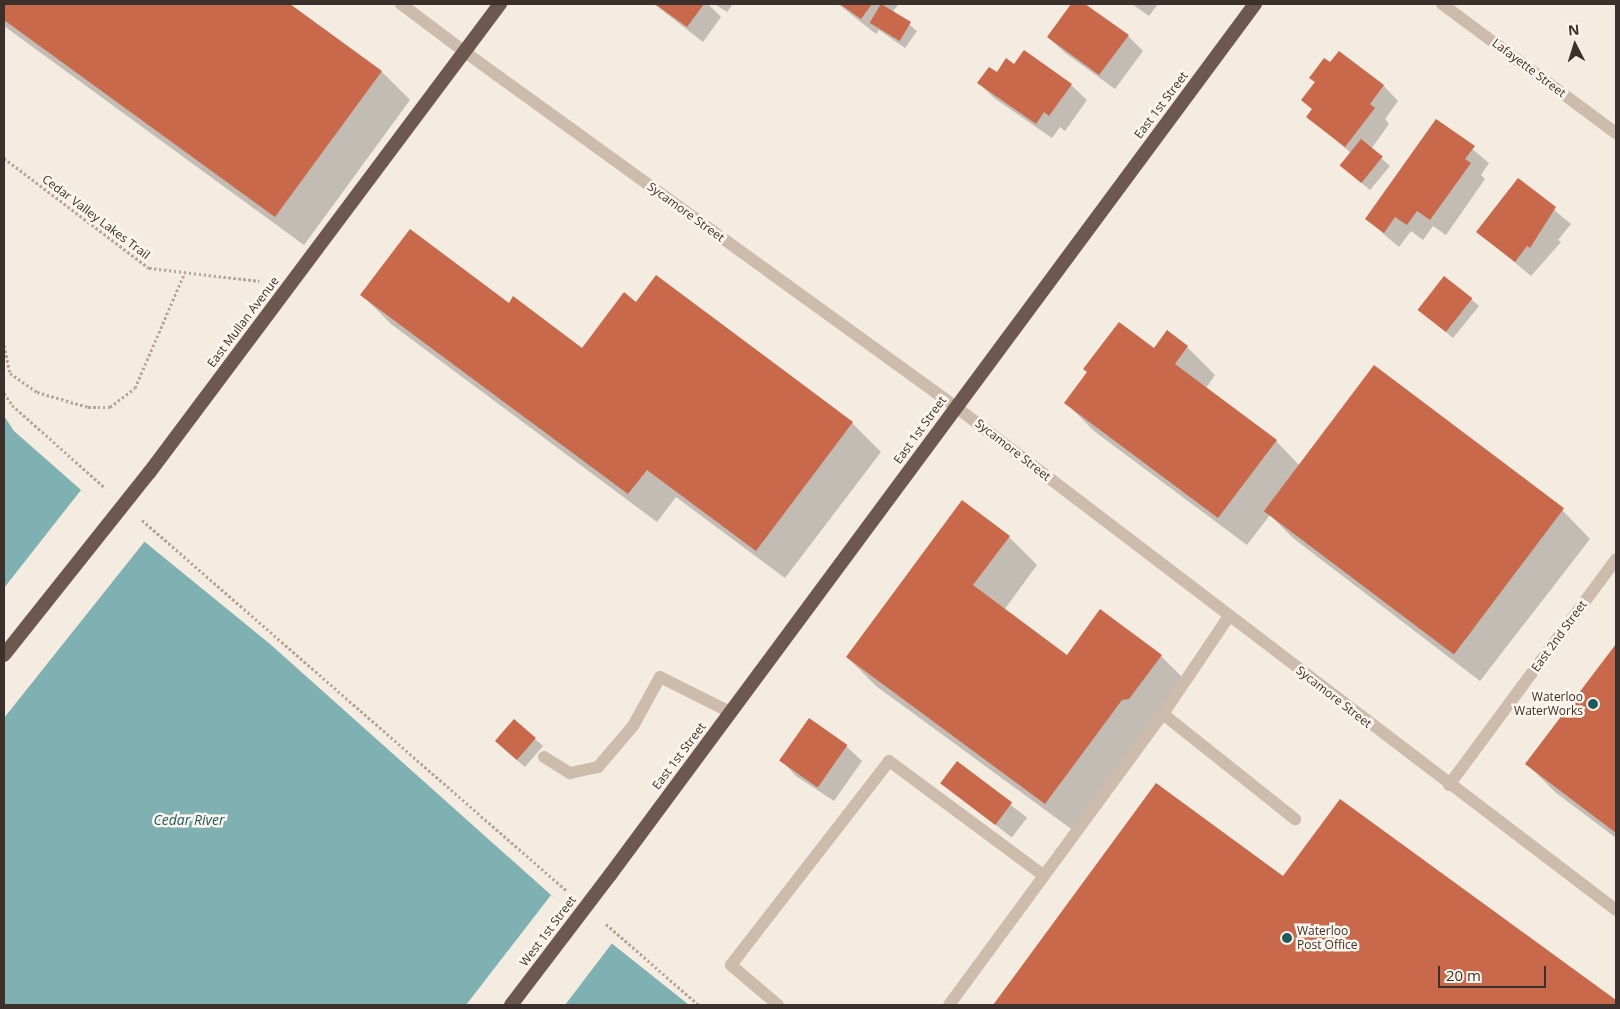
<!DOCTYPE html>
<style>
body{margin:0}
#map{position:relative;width:1620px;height:1009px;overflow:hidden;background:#f4ebe1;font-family:"Open Sans",sans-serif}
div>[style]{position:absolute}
.water>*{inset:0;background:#7fb0b2}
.pier>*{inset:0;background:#f4ebe1}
.shadow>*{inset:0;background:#0003;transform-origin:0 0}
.building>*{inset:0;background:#c8694b;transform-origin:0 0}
.path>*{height:3px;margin-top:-1.5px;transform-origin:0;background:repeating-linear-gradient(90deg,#b9a596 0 2.5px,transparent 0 5px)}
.service>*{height:12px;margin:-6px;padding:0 6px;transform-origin:6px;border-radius:6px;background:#cdbbac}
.minor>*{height:12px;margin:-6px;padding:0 6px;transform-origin:6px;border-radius:6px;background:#cdbbac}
.tertiary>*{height:12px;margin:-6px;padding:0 6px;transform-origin:6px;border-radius:6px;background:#cdbbac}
.trunk>*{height:14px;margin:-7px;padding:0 7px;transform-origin:7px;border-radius:7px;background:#6c584f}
.trunk-bridge>*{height:14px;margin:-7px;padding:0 7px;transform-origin:7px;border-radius:7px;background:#6c584f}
.dots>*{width:14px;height:14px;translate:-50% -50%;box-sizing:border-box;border:2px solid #fbf5ee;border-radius:50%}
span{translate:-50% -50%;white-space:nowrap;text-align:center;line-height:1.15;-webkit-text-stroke:5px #fbf5ee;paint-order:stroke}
.street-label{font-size:12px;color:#3b302b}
.poi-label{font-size:12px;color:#3b302b}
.right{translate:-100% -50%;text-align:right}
.left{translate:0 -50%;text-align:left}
.water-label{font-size:14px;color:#1f5a5e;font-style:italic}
.frame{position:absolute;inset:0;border:5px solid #3b302b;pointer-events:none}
.north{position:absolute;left:1550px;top:20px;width:50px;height:50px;-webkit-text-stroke:4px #fbf5ee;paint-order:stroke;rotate:355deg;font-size:14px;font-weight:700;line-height:20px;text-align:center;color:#3b302b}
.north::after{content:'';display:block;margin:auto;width:18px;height:22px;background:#3b302b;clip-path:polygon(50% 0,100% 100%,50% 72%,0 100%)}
.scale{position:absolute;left:1438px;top:966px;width:108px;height:22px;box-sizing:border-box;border:2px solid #3b302b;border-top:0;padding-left:6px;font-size:15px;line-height:18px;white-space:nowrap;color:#3b302b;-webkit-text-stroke:4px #fbf5ee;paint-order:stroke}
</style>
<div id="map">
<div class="water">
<div style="clip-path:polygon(4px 416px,14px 431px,81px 490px,270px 644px,551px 895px,689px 1005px,4px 1005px)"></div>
</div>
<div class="pier">
<div style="clip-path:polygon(81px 490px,145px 541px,4px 718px,4px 588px)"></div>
<div style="clip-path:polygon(551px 895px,613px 942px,565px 1005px,466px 1005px)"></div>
</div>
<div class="shadow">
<div style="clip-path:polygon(4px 4px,288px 4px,382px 72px,410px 100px,304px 245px,4px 26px)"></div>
<div style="clip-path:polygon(654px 4px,708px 4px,721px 17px,703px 42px)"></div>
<div style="clip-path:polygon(715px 4px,733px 4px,727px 12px)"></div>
<div style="clip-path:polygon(838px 4px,899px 4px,893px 11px,917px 31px,905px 48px,879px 30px,876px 34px)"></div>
<div style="clip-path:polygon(1072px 4px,1083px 4px,1128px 36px,1143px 51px,1115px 89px,1064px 52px,1048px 37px)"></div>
<div style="clip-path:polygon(1132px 4px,1158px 4px,1149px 16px)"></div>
<div style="clip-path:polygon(1014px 66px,1071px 85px,1087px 100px,1065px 131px,1060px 127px,1052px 138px,994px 98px,979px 83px)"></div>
<div style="clip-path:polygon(1311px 78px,1383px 85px,1398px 101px,1385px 119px,1389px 124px,1371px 149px,1390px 166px,1370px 190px,1340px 165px,1351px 153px,1308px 117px,1313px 110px,1303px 100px,1316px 83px)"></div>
<div style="clip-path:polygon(1437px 120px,1489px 163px,1481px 175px,1485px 179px,1446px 235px,1433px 226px,1423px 240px,1411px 231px,1399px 247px,1366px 219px)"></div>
<div style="clip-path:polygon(1518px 180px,1571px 224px,1558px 240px,1561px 242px,1531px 276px,1478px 232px)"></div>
<div style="clip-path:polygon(656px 277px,852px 423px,881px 452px,785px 578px,676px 497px,657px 522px,391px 324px,362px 295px,509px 304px,582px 350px,636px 303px)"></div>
<div style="clip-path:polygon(1471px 299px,1479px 306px,1453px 338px,1419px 310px)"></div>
<div style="clip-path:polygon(1187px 347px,1215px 375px,1206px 388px,1276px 441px,1299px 465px,1562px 510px,1590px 539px,1480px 681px,1293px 538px,1270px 515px,1247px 545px,1094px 431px,1065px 402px,1154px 349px)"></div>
<div style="clip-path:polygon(1009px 537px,1037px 565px,1004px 610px,1067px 656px,1161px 656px,1189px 684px,1074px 831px,876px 686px,847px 657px)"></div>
<div style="clip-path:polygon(1616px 646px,1616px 838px,1555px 792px,1527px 764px)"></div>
<div style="clip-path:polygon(809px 720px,846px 746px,862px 761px,834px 801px,796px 776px,781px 760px)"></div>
<div style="clip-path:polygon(535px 739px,543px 746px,525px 767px,504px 749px)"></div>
<div style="left:957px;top:763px;width:89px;height:25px;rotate:38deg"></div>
<div style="clip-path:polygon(1156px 785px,1284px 877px,1341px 801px,1616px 1001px,1616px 1005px,994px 1005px)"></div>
</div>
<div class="building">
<div style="clip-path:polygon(4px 4px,290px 4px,382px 71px,275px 217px,4px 20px)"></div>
<div style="clip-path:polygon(655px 4px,704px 4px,687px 27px)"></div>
<div style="clip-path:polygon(840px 4px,872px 4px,861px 19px)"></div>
<div style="left:881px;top:4px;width:35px;height:22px;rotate:31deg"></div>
<div style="clip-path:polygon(1071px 4px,1085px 4px,1129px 35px,1099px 75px,1047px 37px)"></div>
<div style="clip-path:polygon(1024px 50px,1072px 84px,1049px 116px,1044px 112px,1036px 124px,977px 83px,989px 67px,997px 72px,1006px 58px,1014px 64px)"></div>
<div style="clip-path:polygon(1339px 51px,1384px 85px,1370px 104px,1375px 108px,1345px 147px,1306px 117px,1312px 109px,1301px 100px,1315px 82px,1309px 78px,1324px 58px,1330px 62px)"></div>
<div style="clip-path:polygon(1436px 119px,1475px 146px,1465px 159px,1471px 163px,1430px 220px,1417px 211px,1407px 225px,1395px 217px,1384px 233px,1365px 219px)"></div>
<div style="left:1361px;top:139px;width:28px;height:34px;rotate:39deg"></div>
<div style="clip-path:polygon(1518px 178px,1556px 207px,1530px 248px,1527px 246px,1515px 262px,1476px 232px)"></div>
<div style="clip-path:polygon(410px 229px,509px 303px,513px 296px,582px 348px,624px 292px,636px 302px,656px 275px,853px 422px,756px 551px,647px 470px,628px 494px,360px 295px)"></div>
<div style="left:1444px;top:276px;width:36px;height:43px;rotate:38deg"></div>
<div style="clip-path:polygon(1119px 322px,1154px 348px,1167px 330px,1188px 346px,1175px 364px,1277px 440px,1218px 518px,1064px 403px,1087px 372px,1083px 369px)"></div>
<div style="left:1374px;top:365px;width:238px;height:183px;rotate:37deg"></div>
<div style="clip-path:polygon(962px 500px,1010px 536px,973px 585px,1067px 655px,1100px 609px,1162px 655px,1129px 699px,1122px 700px,1045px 804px,846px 657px)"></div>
<div style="clip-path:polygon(1616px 644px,1616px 833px,1525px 764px)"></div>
<div style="left:809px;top:718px;width:47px;height:52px;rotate:35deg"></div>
<div style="left:514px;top:719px;width:29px;height:29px;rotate:41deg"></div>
<div style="left:957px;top:761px;width:69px;height:28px;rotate:37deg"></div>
<div style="clip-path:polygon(1156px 783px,1283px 876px,1340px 799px,1616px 1000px,1616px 1005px,993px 1005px)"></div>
</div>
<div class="path">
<div style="left:4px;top:158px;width:182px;rotate:37.2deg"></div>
<div style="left:149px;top:268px;width:111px;rotate:6.7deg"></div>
<div style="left:4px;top:345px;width:29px;rotate:78deg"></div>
<div style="left:10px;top:373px;width:33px;rotate:35deg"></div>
<div style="left:37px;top:392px;width:53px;rotate:16.4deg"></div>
<div style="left:88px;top:407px;width:22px"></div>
<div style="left:110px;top:407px;width:31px;rotate:-37deg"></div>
<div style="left:135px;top:388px;width:126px;rotate:-66.7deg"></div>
<div style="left:4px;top:393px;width:14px;rotate:56deg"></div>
<div style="left:12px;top:405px;width:125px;rotate:41.7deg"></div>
<div style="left:142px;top:520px;width:564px;rotate:41.12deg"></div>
<div style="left:606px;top:924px;width:123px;rotate:41.1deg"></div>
</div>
<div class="service">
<div style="left:1163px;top:714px;width:169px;rotate:38.5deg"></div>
<div style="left:544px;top:757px;width:31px;rotate:32deg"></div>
<div style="left:570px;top:773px;width:29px;rotate:-12deg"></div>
<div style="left:598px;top:767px;width:54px;rotate:-49.5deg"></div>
<div style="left:633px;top:726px;width:56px;rotate:-61.1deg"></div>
<div style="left:660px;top:677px;width:78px;rotate:26.6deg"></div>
<div style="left:778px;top:1005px;width:62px;rotate:-139.6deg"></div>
<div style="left:731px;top:965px;width:258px;rotate:-52.2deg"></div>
<div style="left:889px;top:761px;width:192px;rotate:36.5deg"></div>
<div style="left:949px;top:1005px;width:361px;rotate:-53.7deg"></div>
<div style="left:1163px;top:714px;width:118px;rotate:-56deg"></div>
</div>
<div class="minor">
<div style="left:401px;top:4px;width:80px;rotate:36.9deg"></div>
<div style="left:1449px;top:785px;width:281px;rotate:-53.5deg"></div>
</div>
<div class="tertiary">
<div style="left:1442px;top:4px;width:217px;rotate:36.6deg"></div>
<div style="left:465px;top:52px;width:606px;rotate:35.87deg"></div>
<div style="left:956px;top:407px;width:830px;rotate:37.31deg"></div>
</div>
<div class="trunk">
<div style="left:149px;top:473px;width:586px;rotate:-53.19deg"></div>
<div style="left:610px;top:875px;width:1084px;rotate:-53.48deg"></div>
</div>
<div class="trunk-bridge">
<div style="left:4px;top:655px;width:233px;rotate:-51.5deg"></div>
<div style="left:511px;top:1005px;width:163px;rotate:-52.7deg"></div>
</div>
<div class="dots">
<div style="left:1593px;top:704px;background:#1f5a5e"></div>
<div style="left:1287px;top:938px;background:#1f5a5e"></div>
</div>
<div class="street-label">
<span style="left:1529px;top:68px;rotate:37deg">Lafayette Street</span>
<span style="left:1161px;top:105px;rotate:-53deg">East 1st Street</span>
<span style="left:686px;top:212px;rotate:36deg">Sycamore Street</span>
<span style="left:96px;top:217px;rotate:37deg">Cedar Valley Lakes Trail</span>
<span style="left:243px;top:322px;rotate:-53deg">East Mullan Avenue</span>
<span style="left:920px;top:430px;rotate:-54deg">East 1st Street</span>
<span style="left:1013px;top:450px;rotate:38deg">Sycamore Street</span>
<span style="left:1559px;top:636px;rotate:-54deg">East 2nd Street</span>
<span style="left:1334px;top:697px;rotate:38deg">Sycamore Street</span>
<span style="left:679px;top:756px;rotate:-53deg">East 1st Street</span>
<span style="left:548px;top:931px;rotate:-53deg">West 1st Street</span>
</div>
<div class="poi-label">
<span class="right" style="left:1583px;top:704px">Waterloo<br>WaterWorks</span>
<span class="left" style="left:1297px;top:938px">Waterloo<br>Post Office</span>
</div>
<div class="water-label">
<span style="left:189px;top:820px">Cedar River</span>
</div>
<div class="frame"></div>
<div class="north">N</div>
<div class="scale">20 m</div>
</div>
